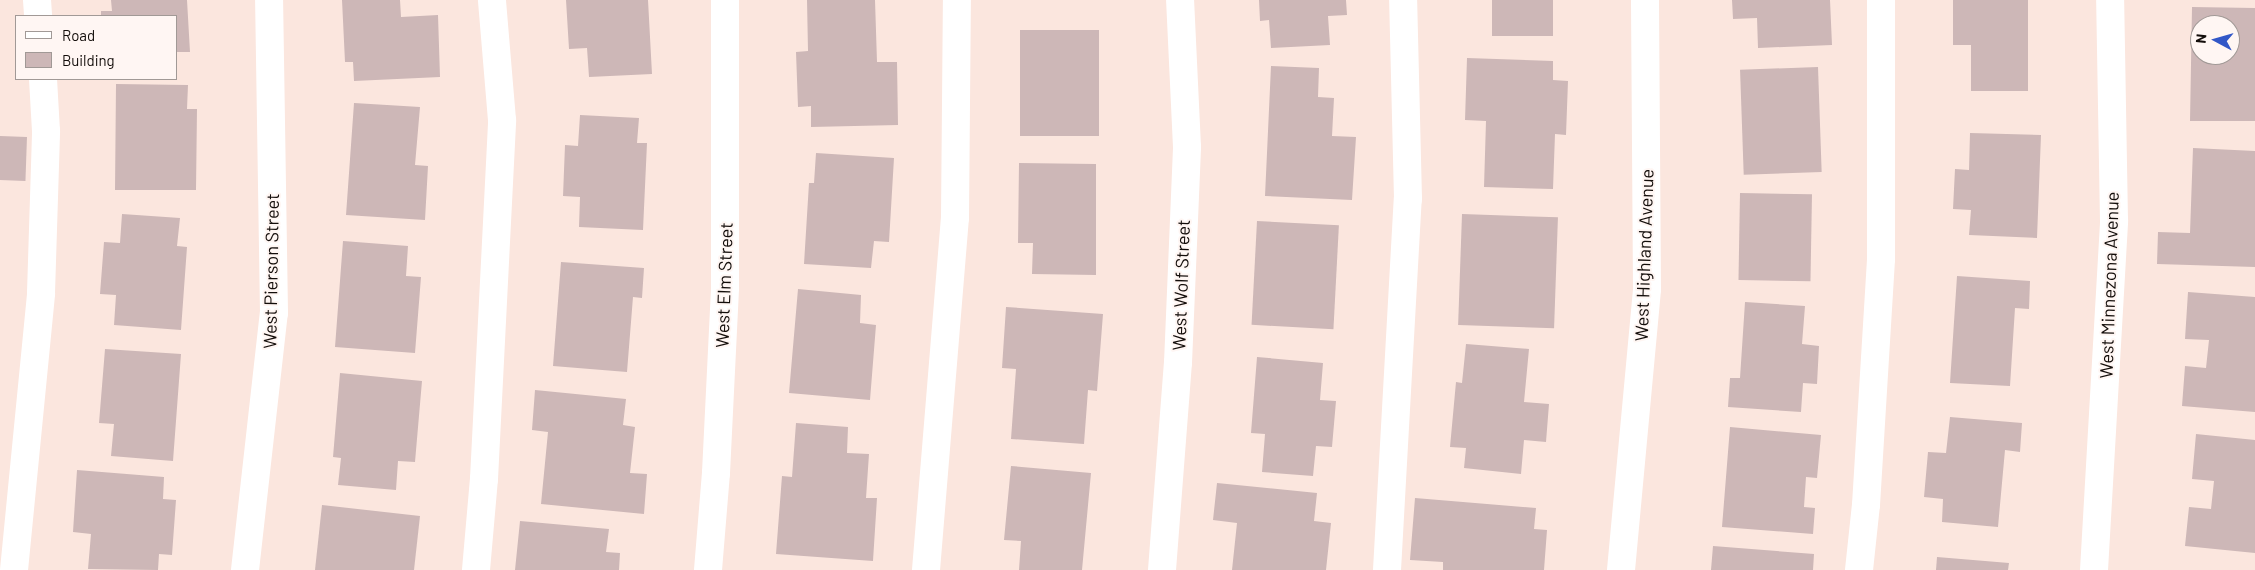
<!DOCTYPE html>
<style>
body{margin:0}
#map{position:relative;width:2255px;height:570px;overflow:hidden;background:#fbe6de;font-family:Barlow,sans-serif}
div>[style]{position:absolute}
.building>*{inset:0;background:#cdb7b7;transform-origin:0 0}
.minor>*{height:28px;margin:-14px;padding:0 14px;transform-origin:14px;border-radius:14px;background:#fff}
span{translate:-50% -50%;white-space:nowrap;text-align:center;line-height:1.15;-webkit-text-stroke:4px #fff6f3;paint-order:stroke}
.street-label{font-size:18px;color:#130d0a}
.legend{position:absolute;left:15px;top:15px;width:162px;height:65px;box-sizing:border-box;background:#fff6f3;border:1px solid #a19996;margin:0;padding:6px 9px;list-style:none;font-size:15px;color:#130d0a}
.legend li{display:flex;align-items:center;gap:10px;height:25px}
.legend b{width:25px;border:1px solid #a19996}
.north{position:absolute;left:2190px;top:15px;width:50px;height:50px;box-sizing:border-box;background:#fff6f3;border:1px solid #a19996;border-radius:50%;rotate:276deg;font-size:14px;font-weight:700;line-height:20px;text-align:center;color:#130d0a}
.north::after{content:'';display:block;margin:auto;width:18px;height:22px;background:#3257c7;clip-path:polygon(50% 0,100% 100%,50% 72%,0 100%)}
</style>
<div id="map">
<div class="building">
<div style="clip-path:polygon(111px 0,187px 0,190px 52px,176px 52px,176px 16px,101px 16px,101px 11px,112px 11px)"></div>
<div style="clip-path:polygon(342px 0,400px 0,401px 17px,438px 15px,440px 77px,354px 81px,353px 62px,345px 62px)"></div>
<div style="clip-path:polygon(566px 0,648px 0,652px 74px,589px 77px,587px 48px,569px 49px)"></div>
<div style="clip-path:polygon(807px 0,875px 0,877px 62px,897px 62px,898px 125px,811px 127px,811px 106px,798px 107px,796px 52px,808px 51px)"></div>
<div style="clip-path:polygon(1259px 0,1346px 0,1347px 15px,1328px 16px,1330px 45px,1271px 48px,1269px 20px,1260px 21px)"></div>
<div style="left:1492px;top:0;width:61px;height:36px"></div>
<div style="clip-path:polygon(1732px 0,1830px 0,1832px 45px,1758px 48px,1757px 18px,1733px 19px)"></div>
<div style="clip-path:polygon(1953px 0,2028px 0,2028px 91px,1971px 91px,1971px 45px,1953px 45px)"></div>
<div style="clip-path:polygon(evenodd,2192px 7px,2255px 8px,2255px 121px,2190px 121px,2192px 7px,2200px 25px,2230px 25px,2230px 55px,2200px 55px,2200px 25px)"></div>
<div style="left:1099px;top:30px;width:106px;height:79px;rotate:90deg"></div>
<div style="clip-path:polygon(1467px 58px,1553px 61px,1553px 80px,1568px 81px,1566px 135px,1555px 134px,1553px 189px,1484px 187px,1486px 121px,1465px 120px)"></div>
<div style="clip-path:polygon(1271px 66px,1319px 68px,1318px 97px,1334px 98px,1332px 136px,1356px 137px,1352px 200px,1265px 196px)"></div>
<div style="left:1818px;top:67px;width:105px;height:78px;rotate:88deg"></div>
<div style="clip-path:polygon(116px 84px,188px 85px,187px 109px,197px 109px,196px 190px,115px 190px)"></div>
<div style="clip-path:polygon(354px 103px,420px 107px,415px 165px,428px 166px,425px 220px,346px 215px)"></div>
<div style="clip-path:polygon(580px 115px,639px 118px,637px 143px,647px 143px,643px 230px,579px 227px,580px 197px,563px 196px,565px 145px,578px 146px)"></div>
<div style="clip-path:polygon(1970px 133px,2041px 135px,2037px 238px,1969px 235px,1971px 210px,1953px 209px,1955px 169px,1969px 170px)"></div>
<div style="left:0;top:136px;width:27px;height:44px;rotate:2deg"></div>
<div style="clip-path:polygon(2193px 148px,2255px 151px,2255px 267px,2157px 264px,2158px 232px,2190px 233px)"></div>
<div style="clip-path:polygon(816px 153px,894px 158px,889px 242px,874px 241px,871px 268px,804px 264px,809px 183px,814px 183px)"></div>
<div style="clip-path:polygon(1019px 163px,1096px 164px,1096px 275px,1032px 274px,1033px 243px,1018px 243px)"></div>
<div style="left:1740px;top:193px;width:72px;height:87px;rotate:1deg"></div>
<div style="clip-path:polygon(122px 214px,180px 218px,177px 246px,187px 247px,181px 330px,114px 325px,116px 295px,100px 294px,104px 242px,120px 243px)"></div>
<div style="left:1462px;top:214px;width:96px;height:111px;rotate:2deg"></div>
<div style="left:1257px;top:221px;width:82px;height:104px;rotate:3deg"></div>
<div style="clip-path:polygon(343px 241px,408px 246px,406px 276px,421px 277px,415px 353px,335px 347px)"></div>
<div style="clip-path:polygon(561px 262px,644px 268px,642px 298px,633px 297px,627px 372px,553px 366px)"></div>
<div style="clip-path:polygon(1957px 276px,2030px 281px,2029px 309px,2015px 308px,2010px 386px,1950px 383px)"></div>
<div style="clip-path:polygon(798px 289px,861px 295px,860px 323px,876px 325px,870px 400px,789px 393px)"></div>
<div style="clip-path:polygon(2188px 292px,2255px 297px,2255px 412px,2182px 406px,2185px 366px,2206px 368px,2209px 340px,2185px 339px)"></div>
<div style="clip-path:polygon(1745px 302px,1805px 306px,1802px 344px,1819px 346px,1817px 384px,1803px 383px,1801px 412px,1728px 407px,1730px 378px,1740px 378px)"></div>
<div style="clip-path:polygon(1006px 307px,1103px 314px,1097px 391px,1088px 390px,1084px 444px,1011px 439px,1016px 369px,1002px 368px)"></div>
<div style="clip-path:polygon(1466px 344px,1529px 349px,1524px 402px,1549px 404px,1546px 442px,1524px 440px,1521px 474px,1464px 468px,1466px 448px,1450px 447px,1456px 382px,1462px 383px)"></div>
<div style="clip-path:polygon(105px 349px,181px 354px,173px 461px,111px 456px,114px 424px,99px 423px)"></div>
<div style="clip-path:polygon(1257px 357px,1323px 363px,1320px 400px,1336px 401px,1332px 447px,1316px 446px,1313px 476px,1262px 472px,1265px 434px,1251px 433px)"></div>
<div style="clip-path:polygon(340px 373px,422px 381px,415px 462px,398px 461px,396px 490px,338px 485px,341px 458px,333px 457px)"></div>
<div style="clip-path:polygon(535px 390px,626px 399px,623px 425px,635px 427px,630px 473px,647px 474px,644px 514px,541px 504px,548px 432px,532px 430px)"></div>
<div style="clip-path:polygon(1950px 417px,2022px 423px,2020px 452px,2005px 450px,1998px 527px,1942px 522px,1943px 499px,1924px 497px,1928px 452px,1946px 453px)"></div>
<div style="clip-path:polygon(796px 423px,848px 427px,847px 453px,869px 454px,866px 498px,877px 498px,873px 561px,776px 554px,782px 476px,792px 477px)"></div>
<div style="clip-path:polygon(1730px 427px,1821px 435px,1817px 478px,1806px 477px,1804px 507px,1815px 508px,1813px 534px,1722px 527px)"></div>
<div style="clip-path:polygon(2196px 434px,2255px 440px,2255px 553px,2185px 546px,2189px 507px,2211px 509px,2214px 481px,2192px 479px)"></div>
<div style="clip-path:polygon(1011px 466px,1091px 473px,1082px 570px,1019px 570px,1021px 541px,1004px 540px)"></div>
<div style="clip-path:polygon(77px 470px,164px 477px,163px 499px,176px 500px,172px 555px,159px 554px,158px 570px,88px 569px,91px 534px,73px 532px)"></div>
<div style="clip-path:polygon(1217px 483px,1317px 493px,1314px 521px,1331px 523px,1326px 570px,1232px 570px,1237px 523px,1213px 520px)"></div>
<div style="clip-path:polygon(1415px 498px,1536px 508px,1534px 529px,1547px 530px,1544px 570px,1443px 570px,1443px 562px,1410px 560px)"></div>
<div style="clip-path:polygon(322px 505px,420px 516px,414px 570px,315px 570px)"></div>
<div style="clip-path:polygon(520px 521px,609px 529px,606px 552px,620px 553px,619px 570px,515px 570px)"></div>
<div style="clip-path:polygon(1713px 546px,1814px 554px,1813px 570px,1711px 570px)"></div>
<div style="clip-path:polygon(1937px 557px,2009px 563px,2008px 570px,1936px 570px)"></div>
</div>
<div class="minor">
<div style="left:37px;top:0;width:16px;rotate:86deg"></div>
<div style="left:14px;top:570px;width:278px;rotate:-84.4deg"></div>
<div style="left:41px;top:293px;width:162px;rotate:-88.2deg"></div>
<div style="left:46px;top:131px;width:52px;rotate:-93.3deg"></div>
<div style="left:245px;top:570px;width:259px;rotate:-83.6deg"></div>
<div style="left:274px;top:313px;width:313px;rotate:-90.9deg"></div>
<div style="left:476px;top:570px;width:91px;rotate:-85deg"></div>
<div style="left:484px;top:479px;width:359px;rotate:-87.1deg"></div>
<div style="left:502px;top:120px;width:120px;rotate:-94.8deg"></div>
<div style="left:708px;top:570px;width:97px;rotate:-85.3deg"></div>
<div style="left:716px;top:473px;width:186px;rotate:-87.2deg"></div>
<div style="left:725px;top:287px;width:287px;rotate:-90deg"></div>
<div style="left:926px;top:570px;width:353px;rotate:-85.3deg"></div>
<div style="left:955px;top:218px;width:218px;rotate:-89.5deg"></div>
<div style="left:1162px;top:570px;width:208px;rotate:-85.6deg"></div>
<div style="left:1178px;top:363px;width:216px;rotate:-87.6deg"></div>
<div style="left:1187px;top:147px;width:147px;rotate:-92.7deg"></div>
<div style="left:1387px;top:570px;width:372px;rotate:-86.8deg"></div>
<div style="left:1408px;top:199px;width:199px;rotate:-91.4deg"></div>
<div style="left:1621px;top:570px;width:282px;rotate:-84.7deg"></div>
<div style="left:1647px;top:289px;width:289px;rotate:-90.4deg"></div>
<div style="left:1859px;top:570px;width:65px;rotate:-83.9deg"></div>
<div style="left:1866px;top:505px;width:246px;rotate:-86.5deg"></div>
<div style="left:1881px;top:259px;width:259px;rotate:-90deg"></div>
<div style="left:2094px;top:570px;width:350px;rotate:-86.7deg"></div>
<div style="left:2114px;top:221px;width:221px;rotate:-91deg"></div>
</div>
<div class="street-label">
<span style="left:1644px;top:255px;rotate:-88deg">West Highland Avenue</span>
<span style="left:271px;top:271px;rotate:-89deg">West Pierson Street</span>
<span style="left:724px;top:285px;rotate:-88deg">West Elm Street</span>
<span style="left:1181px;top:285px;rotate:-88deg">West Wolf Street</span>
<span style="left:2109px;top:285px;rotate:-88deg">West Minnezona Avenue</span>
</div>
<ul class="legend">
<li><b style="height:6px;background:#fff"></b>Road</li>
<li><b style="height:14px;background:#cdb7b7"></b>Building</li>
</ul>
<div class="north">N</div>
</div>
